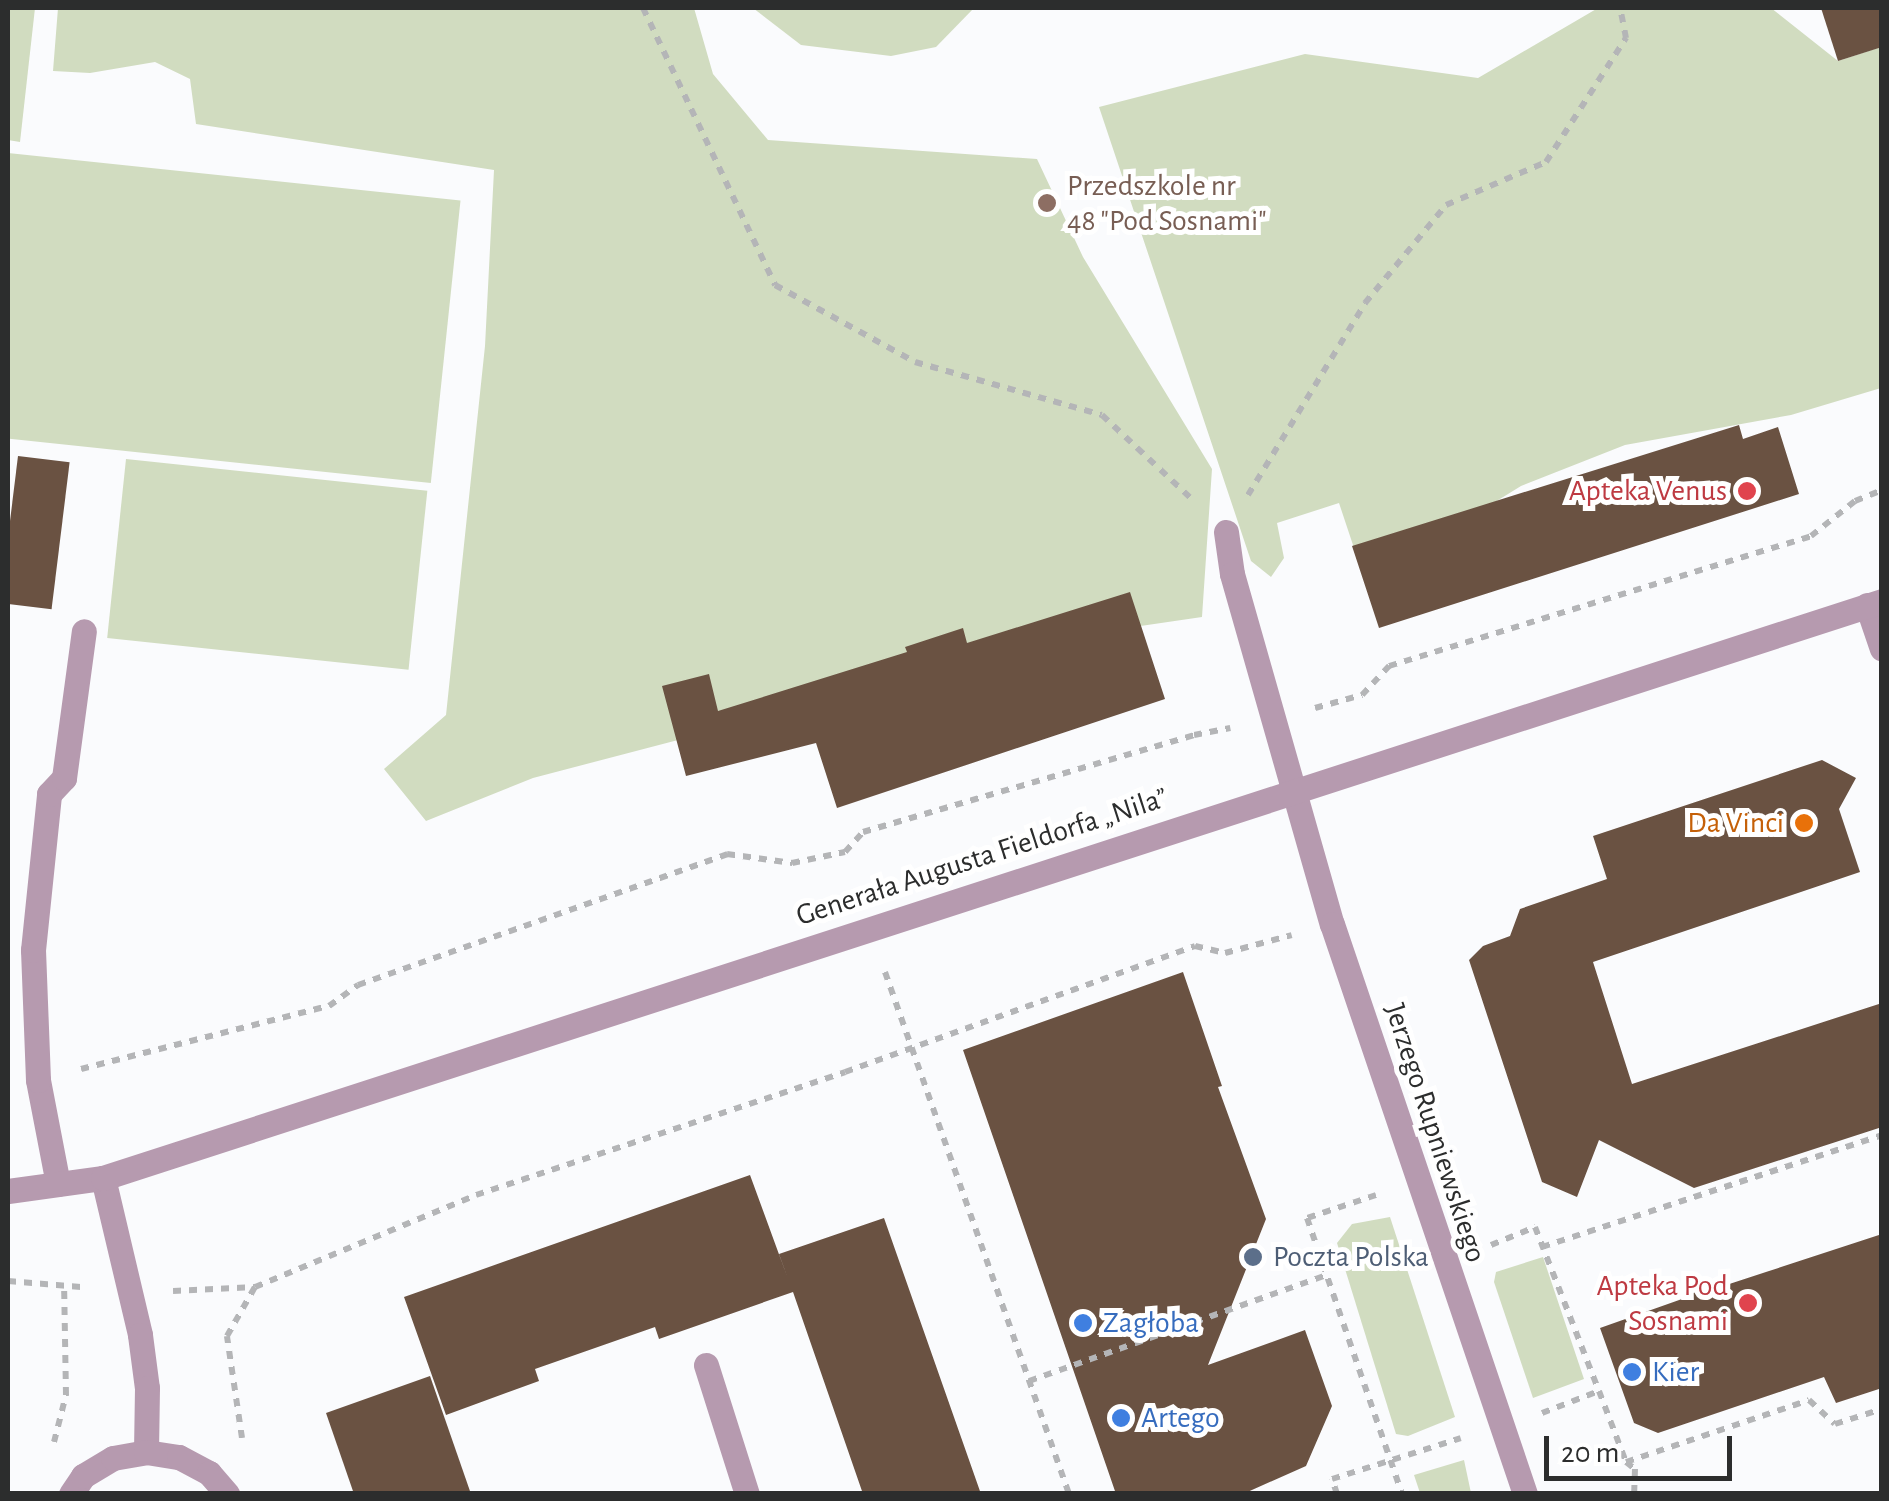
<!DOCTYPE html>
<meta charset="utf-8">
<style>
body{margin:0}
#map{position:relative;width:1889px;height:1501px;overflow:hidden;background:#fafbfd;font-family:"Alegreya Sans",sans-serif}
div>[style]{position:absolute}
.green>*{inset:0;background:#d1dcc0;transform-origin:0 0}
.building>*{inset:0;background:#6a5242;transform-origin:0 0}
.path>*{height:6px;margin-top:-3px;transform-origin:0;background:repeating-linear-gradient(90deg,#b4b5b7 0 8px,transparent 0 16px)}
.minor>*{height:25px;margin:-12.5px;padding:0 12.5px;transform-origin:12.5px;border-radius:12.5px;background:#b69aaf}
.dots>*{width:28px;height:28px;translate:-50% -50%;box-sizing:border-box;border:5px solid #fff;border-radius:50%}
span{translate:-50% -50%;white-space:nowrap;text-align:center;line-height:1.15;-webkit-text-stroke:10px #fff;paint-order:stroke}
.education-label{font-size:30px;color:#785e54}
.left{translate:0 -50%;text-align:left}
.health-label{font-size:30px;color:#be3a42}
.right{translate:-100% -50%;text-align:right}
.food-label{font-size:30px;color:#c56008}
.street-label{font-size:30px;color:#2c2d2d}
.service-label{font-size:30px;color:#4e5e75}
.shop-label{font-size:30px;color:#366cbe}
.frame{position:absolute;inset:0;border:10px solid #2c2d2d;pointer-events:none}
.scale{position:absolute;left:1544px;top:1436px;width:188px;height:45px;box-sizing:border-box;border:5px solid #2c2d2d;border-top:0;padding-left:12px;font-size:30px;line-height:35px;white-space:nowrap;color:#2c2d2d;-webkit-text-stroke:8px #fff;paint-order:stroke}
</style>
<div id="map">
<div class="green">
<div style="clip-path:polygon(8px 8px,35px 8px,20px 142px,8px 140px)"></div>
<div style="clip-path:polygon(58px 8px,694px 8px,713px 74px,768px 140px,1037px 159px,1083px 257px,1212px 469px,1202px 617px,963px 652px,796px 709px,533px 778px,426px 821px,384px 769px,446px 715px,485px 346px,494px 170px,196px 124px,190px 79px,155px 62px,90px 73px,53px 71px)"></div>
<div style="clip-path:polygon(753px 8px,974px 8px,936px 47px,891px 56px,801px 45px)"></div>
<div style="clip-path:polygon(1598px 8px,1771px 8px,1838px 61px,1881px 47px,1881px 388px,1791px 415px,1625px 445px,1521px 486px,1461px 523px,1354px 548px,1339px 503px,1277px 523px,1284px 558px,1271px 577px,1251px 561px,1099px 107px,1305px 54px,1478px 78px)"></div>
<div style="left:8px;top:153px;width:455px;height:284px;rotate:6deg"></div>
<div style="left:126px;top:459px;width:303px;height:180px;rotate:6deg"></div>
<div style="clip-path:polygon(1390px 1217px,1455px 1417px,1408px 1436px,1396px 1434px,1337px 1243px,1352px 1224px)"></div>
<div style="clip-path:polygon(1543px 1257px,1584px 1379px,1533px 1398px,1494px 1282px,1496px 1272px)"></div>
<div style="clip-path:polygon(1464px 1460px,1471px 1493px,1420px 1493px,1414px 1475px)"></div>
</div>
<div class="building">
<div style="clip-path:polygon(1821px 8px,1882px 8px,1882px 47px,1838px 61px)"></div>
<div style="clip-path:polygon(1739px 425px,1743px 439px,1778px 427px,1799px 494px,1379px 628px,1352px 546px)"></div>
<div style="left:18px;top:456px;width:52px;height:148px;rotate:7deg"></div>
<div style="clip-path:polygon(1130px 592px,1165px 699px,837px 808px,816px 743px,686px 776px,662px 686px,709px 674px,718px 711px,907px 652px,905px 647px,963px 628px,967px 643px)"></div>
<div style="clip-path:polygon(1822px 760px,1856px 778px,1839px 809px,1860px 872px,1593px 962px,1632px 1084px,1882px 1003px,1882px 1127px,1694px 1188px,1599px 1140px,1577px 1197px,1542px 1182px,1469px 960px,1483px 946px,1510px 936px,1520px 909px,1607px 879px,1593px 836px)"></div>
<div style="clip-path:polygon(1183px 972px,1222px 1086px,1218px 1087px,1266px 1219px,1208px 1365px,1305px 1330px,1332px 1406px,1306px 1466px,1243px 1494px,1116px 1494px,963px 1050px)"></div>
<div style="clip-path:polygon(750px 1175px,788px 1279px,779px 1254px,884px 1218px,981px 1494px,863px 1494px,793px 1292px,659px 1339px,655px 1327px,535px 1369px,539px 1381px,446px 1415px,404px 1297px)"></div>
<div style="clip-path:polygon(1882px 1234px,1882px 1388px,1836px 1403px,1824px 1377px,1658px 1433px,1634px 1423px,1600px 1328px,1682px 1299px,1693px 1281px,1711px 1290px)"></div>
<div style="clip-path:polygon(430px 1376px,471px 1494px,354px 1494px,326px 1413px)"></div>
</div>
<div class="path">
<div style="left:643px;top:8px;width:307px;rotate:64.5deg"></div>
<div style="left:775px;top:285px;width:160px;rotate:28.8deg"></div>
<div style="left:915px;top:362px;width:194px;rotate:15.8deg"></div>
<div style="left:1102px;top:415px;width:126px;rotate:43.1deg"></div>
<div style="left:1248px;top:495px;width:225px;rotate:-58.6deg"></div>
<div style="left:1365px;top:303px;width:127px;rotate:-50.4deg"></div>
<div style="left:1446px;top:205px;width:109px;rotate:-23.3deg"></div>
<div style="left:1546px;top:162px;width:148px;rotate:-57.2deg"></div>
<div style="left:1626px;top:38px;width:31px;rotate:-101deg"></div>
<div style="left:1315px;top:708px;width:49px;rotate:-15.5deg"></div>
<div style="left:1362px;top:695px;width:40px;rotate:-47deg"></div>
<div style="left:1389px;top:666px;width:442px;rotate:-17.1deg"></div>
<div style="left:1811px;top:536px;width:56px;rotate:-38.5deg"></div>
<div style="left:1855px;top:501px;width:29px;rotate:-22deg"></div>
<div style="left:885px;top:972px;width:553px;rotate:70.58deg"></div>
<div style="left:81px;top:1069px;width:256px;rotate:-14.3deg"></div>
<div style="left:329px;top:1006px;width:36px;rotate:-36deg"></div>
<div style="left:358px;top:985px;width:392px;rotate:-19.5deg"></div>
<div style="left:727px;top:854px;width:66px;rotate:7.9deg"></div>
<div style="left:792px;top:863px;width:54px;rotate:-11.7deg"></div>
<div style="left:845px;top:852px;width:27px;rotate:-48deg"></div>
<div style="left:863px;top:832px;width:345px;rotate:-16.3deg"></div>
<div style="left:1194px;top:735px;width:37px;rotate:-11deg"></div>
<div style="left:1376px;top:1195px;width:73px;rotate:161.6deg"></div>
<div style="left:1307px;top:1218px;width:292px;rotate:71deg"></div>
<div style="left:1491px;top:1245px;width:48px;rotate:-22.2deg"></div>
<div style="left:1535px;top:1227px;width:176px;rotate:68.7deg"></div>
<div style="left:1542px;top:1247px;width:358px;rotate:-18.2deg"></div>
<div style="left:8px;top:1281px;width:73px;rotate:4.7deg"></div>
<div style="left:173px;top:1291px;width:82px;rotate:-2.8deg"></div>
<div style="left:255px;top:1287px;width:239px;rotate:-22.6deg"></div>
<div style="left:476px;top:1195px;width:389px;rotate:-18.4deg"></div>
<div style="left:845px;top:1072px;width:372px;rotate:-19.8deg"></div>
<div style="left:1195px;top:946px;width:31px;rotate:13deg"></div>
<div style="left:1225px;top:953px;width:69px;rotate:-15deg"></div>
<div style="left:1029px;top:1381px;width:316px;rotate:-19.6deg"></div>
<div style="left:1542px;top:1413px;width:61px;rotate:-21.1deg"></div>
<div style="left:1599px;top:1391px;width:76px;rotate:69.2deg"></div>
<div style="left:1626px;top:1462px;width:11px;rotate:38deg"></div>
<div style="left:1635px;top:1469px;width:25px;rotate:92deg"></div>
<div style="left:242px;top:1438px;width:103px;rotate:-98.4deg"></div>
<div style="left:227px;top:1336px;width:56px;rotate:-60.3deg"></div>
<div style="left:54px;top:1442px;width:49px;rotate:-75.7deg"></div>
<div style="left:66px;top:1395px;width:110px;rotate:-91deg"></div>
<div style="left:1626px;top:1462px;width:193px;rotate:-18.7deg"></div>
<div style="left:1809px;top:1400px;width:35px;rotate:43deg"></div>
<div style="left:1835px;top:1424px;width:49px;rotate:-17.7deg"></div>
<div style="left:1337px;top:1494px;width:16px;rotate:-108deg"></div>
<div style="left:1332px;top:1479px;width:135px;rotate:-17.6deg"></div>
</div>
<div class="minor">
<div style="left:1226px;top:532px;width:42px;rotate:81.9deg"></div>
<div style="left:1232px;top:574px;width:364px;rotate:74.1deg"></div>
<div style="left:1332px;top:924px;width:602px;rotate:71.29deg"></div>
<div style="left:1867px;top:605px;width:46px;rotate:71.2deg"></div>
<div style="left:103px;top:1178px;width:161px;rotate:76.7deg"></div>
<div style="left:140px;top:1335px;width:53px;rotate:82.5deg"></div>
<div style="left:147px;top:1388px;width:64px;rotate:90.9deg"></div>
<div style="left:58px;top:1184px;width:106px;rotate:-100.9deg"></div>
<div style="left:38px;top:1080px;width:130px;rotate:-92.2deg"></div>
<div style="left:33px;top:950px;width:157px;rotate:-84.1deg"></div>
<div style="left:49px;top:794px;width:22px;rotate:-47deg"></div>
<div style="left:64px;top:778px;width:148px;rotate:-82.3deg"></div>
<div style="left:8px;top:1191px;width:96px;rotate:-7.8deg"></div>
<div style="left:103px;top:1178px;width:1870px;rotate:-17.97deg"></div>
<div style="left:706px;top:1365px;width:135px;rotate:72.4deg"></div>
<div style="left:71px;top:1494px;width:22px;rotate:-56deg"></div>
<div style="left:83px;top:1476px;width:35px;rotate:-31deg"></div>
<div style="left:113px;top:1458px;width:34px;rotate:-10deg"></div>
<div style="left:146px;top:1452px;width:33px;rotate:9deg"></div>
<div style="left:179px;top:1457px;width:34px;rotate:28deg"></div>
<div style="left:209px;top:1473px;width:28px;rotate:49deg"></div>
</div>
<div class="dots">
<div style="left:1047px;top:203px;background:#8d6e63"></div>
<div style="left:1747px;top:491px;background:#e0444e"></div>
<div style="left:1804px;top:823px;background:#e8710a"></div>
<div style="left:1253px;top:1257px;background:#5c6f8a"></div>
<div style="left:1748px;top:1303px;background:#e0444e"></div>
<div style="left:1083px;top:1323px;background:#3f7fe0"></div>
<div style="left:1632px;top:1372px;background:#3f7fe0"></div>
<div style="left:1121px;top:1418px;background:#3f7fe0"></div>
</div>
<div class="education-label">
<span class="left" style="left:1067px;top:203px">Przedszkole nr<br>48 "Pod Sosnami"</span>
</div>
<div class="health-label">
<span class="right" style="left:1727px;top:491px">Apteka Venus</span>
<span class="right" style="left:1728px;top:1303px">Apteka Pod<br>Sosnami</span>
</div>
<div class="food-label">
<span class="right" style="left:1784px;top:823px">Da Vinci</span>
</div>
<div class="street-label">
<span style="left:982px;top:857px;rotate:-18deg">Generała Augusta Fieldorfa „Nila”</span>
<span style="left:1435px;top:1133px;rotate:72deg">Jerzego Rupniewskiego</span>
</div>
<div class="service-label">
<span class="left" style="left:1273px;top:1257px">Poczta Polska</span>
</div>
<div class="shop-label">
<span class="left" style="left:1103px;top:1323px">Zagłoba</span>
<span class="left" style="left:1652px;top:1372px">Kier</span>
<span class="left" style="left:1141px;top:1418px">Artego</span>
</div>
<div class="frame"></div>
<div class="scale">20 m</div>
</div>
